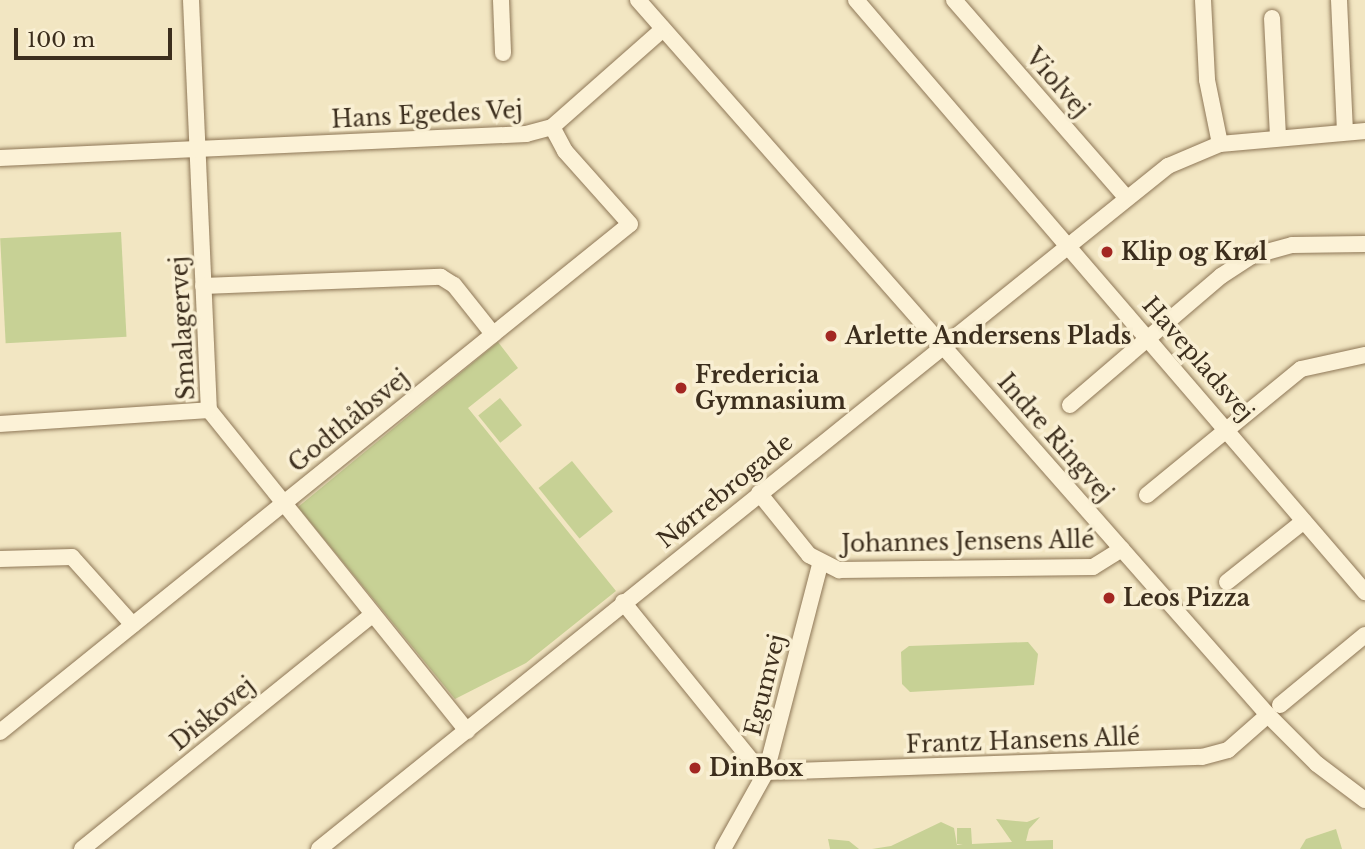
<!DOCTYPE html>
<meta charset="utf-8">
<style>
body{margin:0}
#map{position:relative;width:1365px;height:849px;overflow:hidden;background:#f2e6c2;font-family:"Libre Baskerville",serif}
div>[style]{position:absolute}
.green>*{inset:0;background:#c7d195;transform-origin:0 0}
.roads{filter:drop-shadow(0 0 2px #8e7757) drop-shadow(0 0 2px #8e7757)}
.minor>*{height:16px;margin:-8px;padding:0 8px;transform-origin:8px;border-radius:8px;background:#fcf2d7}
.dots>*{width:19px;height:19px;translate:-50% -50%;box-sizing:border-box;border:4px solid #f9efd3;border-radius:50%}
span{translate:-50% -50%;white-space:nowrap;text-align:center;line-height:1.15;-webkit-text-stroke:7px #f9efd3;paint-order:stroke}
.street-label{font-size:23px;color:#3c2e1d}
.poi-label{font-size:23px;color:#3c2e1d;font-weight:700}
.left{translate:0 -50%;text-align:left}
.scale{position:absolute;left:14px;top:28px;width:158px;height:32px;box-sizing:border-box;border:4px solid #3c2e1d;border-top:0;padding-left:9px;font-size:21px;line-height:24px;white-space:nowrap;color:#3c2e1d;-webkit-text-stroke:5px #f9efd3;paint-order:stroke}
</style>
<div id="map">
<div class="green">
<div style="left:121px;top:232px;width:105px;height:121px;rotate:87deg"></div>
<div style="clip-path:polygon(498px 342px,518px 368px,468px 408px,616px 591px,526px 663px,455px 699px,298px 507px)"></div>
<div style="left:500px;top:398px;width:35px;height:28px;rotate:51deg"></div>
<div style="left:572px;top:461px;width:65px;height:43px;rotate:51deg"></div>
<div style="clip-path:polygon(1028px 642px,1038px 654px,1034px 685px,910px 692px,902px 684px,901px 652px,909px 646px)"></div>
<div style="clip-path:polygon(1040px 817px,1029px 829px,1026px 841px,1053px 840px,1053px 849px,872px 849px,891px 846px,941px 822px,954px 828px,957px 845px,963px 844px,957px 844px,957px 828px,971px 828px,972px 844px,1012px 842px,996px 819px,1027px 822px)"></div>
<div style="clip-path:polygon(1336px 829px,1342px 849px,1300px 849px,1306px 839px)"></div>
<div style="clip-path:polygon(828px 839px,849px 841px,859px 849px,830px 849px)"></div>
</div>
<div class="roads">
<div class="minor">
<div style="left:191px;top:0;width:410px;rotate:87.5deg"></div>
<div style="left:209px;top:410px;width:412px;rotate:51.2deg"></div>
<div style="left:501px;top:0;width:53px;rotate:87.8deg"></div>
<div style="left:638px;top:0;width:953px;rotate:48.62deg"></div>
<div style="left:1268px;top:715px;width:69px;rotate:45deg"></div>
<div style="left:1317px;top:764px;width:60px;rotate:36.9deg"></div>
<div style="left:856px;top:0;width:781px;rotate:49.31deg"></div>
<div style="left:954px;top:0;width:262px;rotate:48.9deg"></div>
<div style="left:1203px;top:0;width:80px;rotate:87.1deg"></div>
<div style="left:1207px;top:80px;width:65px;rotate:78.5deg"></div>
<div style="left:1339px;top:0;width:132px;rotate:87.4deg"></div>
<div style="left:1272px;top:18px;width:119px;rotate:87.1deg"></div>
<div style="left:0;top:158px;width:527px;rotate:-2.61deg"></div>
<div style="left:526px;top:134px;width:27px;rotate:-15deg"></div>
<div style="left:552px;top:127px;width:148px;rotate:-41.4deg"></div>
<div style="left:203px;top:286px;width:238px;rotate:-2.2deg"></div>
<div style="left:441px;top:277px;width:15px;rotate:32deg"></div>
<div style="left:454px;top:285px;width:63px;rotate:51.5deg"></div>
<div style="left:1070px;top:405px;width:199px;rotate:-40.5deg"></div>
<div style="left:1221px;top:276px;width:37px;rotate:-33deg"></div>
<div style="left:1252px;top:256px;width:41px;rotate:-15.4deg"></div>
<div style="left:1292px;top:245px;width:73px;rotate:-0.8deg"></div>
<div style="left:0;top:424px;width:209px;rotate:-3.8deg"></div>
<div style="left:759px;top:493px;width:80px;rotate:51.1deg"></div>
<div style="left:809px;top:555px;width:34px;rotate:27deg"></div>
<div style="left:839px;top:570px;width:254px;rotate:-0.7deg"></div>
<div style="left:1093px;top:567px;width:34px;rotate:-32deg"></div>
<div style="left:1147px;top:495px;width:199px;rotate:-39.3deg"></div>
<div style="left:1301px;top:369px;width:66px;rotate:-12.3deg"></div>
<div style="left:0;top:559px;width:72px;rotate:-1.6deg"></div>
<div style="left:72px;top:557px;width:91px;rotate:48.1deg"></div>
<div style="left:1227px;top:582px;width:98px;rotate:-38.4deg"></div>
<div style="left:623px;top:602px;width:215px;rotate:51deg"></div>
<div style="left:758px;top:769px;width:9px;rotate:21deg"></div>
<div style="left:766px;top:772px;width:436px;rotate:-2deg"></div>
<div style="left:1202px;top:757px;width:27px;rotate:-15deg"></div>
<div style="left:1228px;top:750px;width:53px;rotate:-41.2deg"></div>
<div style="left:1280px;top:705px;width:110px;rotate:-39.5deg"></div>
<div style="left:0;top:732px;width:809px;rotate:-38.88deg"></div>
<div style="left:630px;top:224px;width:98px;rotate:-131.7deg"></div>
<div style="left:565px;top:151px;width:27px;rotate:-118deg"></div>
<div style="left:82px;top:849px;width:373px;rotate:-38.9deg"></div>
<div style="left:319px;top:849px;width:1090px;rotate:-38.82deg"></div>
<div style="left:1168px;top:166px;width:56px;rotate:-22.9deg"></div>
<div style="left:1220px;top:144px;width:146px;rotate:-5.1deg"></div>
<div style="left:723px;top:849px;width:88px;rotate:-60.8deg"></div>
<div style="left:766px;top:772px;width:215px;rotate:-75.4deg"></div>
</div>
</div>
<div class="dots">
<div style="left:1107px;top:252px;background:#a32722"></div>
<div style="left:831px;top:336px;background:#a32722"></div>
<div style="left:681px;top:388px;background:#a32722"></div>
<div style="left:1109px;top:598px;background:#a32722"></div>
<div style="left:695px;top:768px;background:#a32722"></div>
</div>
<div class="street-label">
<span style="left:1057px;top:83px;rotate:49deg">Violvej</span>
<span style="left:427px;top:115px;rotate:-3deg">Hans Egedes Vej</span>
<span style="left:183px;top:328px;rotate:-93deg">Smalagervej</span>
<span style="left:1198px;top:359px;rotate:49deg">Havepladsvej</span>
<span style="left:349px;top:421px;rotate:-39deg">Godthåbsvej</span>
<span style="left:1055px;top:438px;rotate:49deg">Indre Ringvej</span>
<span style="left:725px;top:491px;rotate:-39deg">Nørrebrogade</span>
<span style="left:968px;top:542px;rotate:-1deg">Johannes Jensens Allé</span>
<span style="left:765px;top:685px;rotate:-76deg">Egumvej</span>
<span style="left:213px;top:714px;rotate:-39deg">Diskovej</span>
<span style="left:1023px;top:741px;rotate:-2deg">Frantz Hansens Allé</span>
</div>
<div class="poi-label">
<span class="left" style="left:1121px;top:252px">Klip og Krøl</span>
<span class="left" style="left:845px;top:336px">Arlette Andersens Plads</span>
<span class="left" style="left:695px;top:388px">Fredericia<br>Gymnasium</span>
<span class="left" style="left:1123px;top:598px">Leos Pizza</span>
<span class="left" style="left:709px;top:768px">DinBox</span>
</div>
<div class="scale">100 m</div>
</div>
